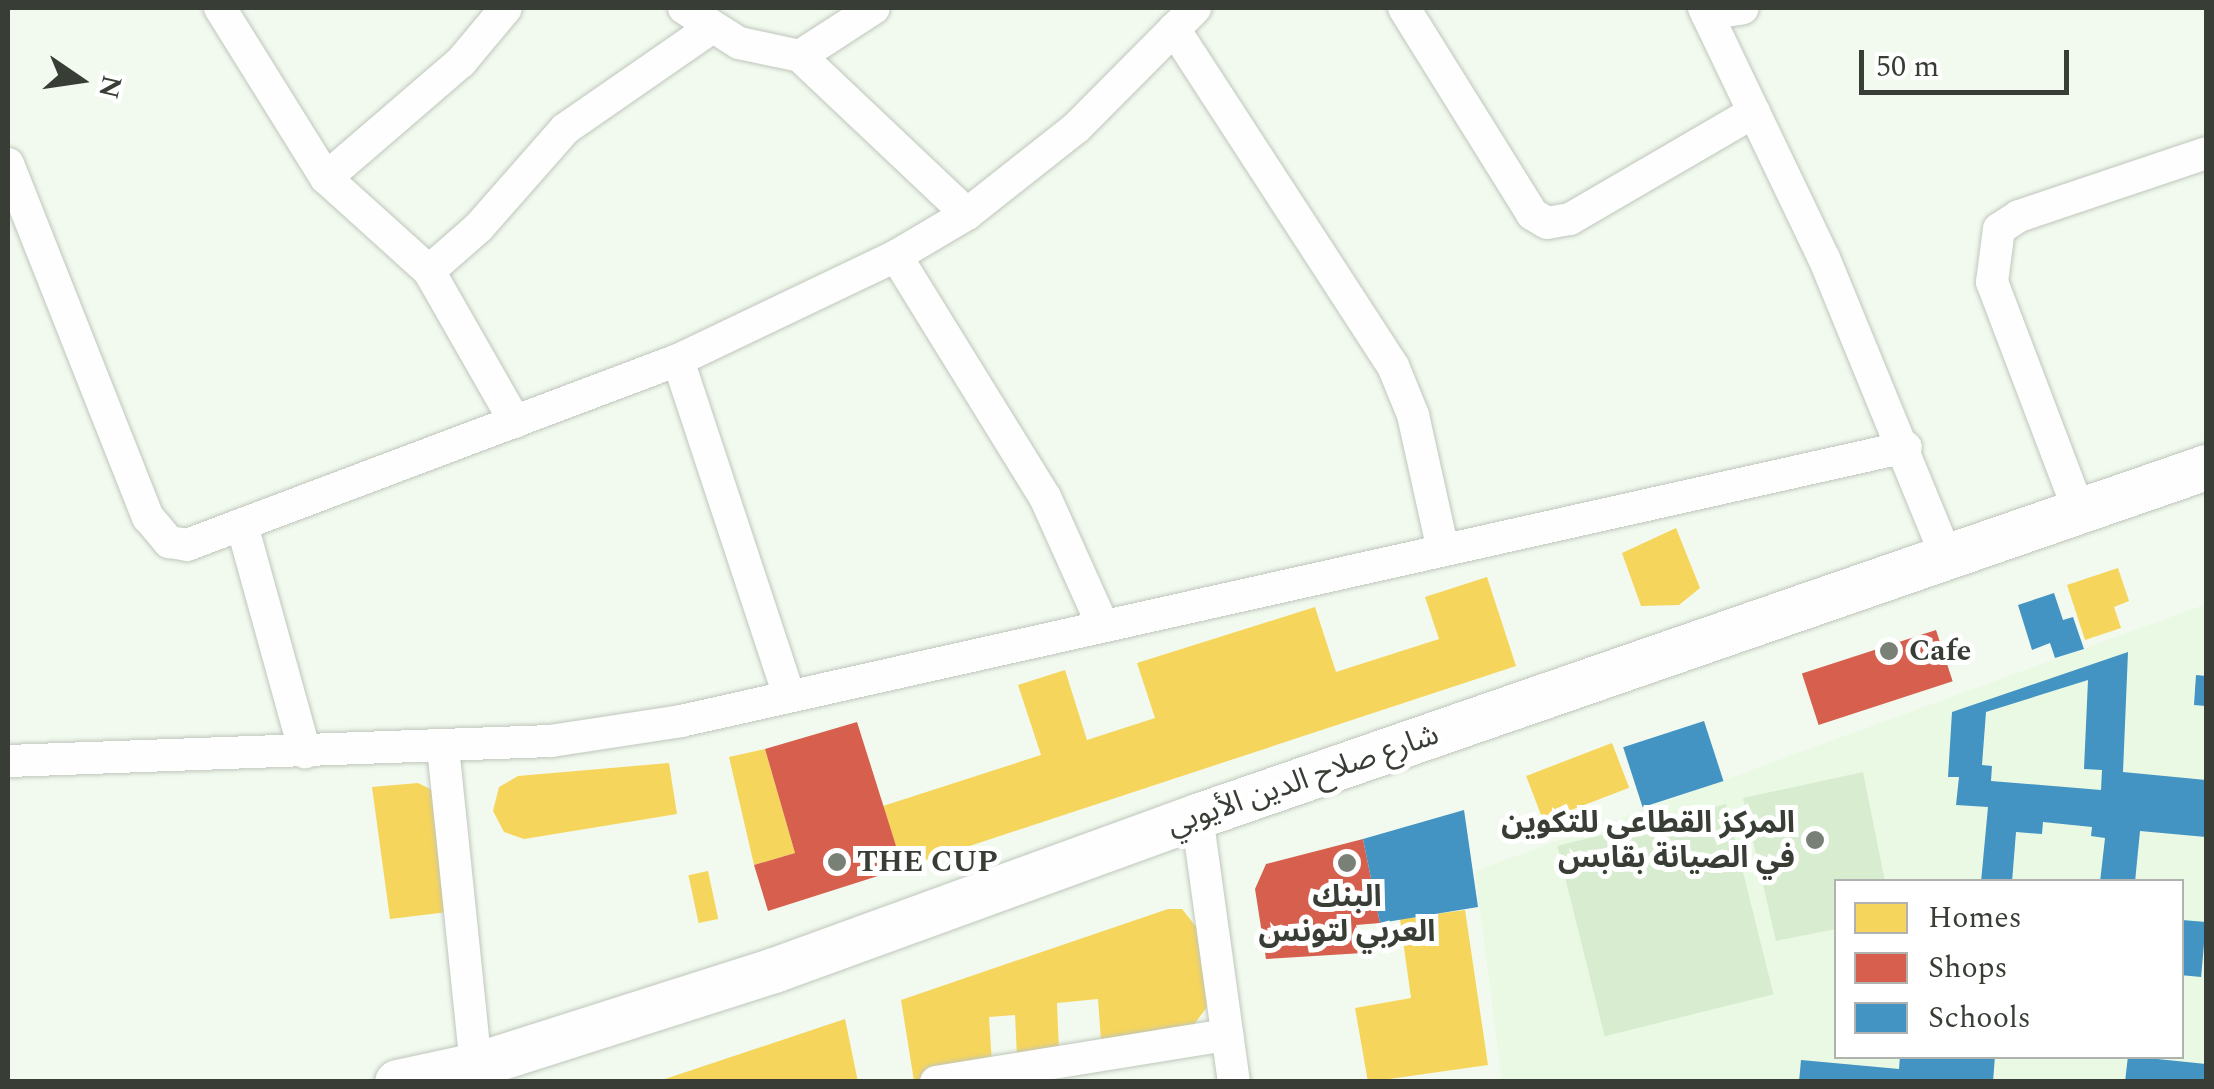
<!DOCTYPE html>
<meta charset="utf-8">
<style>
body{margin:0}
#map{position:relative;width:2214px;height:1089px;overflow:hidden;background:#f2faef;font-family:Spectral,"Noto Sans Arabic",serif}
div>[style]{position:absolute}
.built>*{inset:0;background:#eaf9e4}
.green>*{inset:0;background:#d8ecd0;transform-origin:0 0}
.homes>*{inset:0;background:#f6d55c;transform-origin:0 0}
.shops>*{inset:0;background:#d6604d;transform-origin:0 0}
.schools>*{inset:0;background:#4393c3;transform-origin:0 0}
.roads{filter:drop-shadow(0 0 2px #bfc6bc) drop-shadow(0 0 2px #bfc6bc)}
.minor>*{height:32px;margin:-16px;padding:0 16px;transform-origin:16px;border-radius:16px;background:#fdfefd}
.secondary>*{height:45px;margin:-22.5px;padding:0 22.5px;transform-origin:22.5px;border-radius:22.5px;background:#fdfefd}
.dots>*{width:28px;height:28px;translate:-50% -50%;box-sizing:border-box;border:5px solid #fff;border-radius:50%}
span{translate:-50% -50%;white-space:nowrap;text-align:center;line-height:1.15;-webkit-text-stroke:10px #fff;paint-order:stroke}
.poi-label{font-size:30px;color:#383e35;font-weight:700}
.left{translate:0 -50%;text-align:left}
.right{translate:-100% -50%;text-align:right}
.street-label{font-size:30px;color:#383e35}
.frame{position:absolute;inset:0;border:10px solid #383e35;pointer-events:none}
.legend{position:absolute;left:1834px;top:879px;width:350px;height:180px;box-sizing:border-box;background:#fff;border:2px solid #afb2ae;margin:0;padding:12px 18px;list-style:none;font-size:30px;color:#383e35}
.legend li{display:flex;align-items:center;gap:20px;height:50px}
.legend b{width:50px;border:2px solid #afb2ae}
.north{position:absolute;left:30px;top:30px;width:100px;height:100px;-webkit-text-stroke:8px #fff;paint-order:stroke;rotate:103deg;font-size:28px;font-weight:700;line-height:40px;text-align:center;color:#383e35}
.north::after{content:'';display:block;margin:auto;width:35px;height:45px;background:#383e35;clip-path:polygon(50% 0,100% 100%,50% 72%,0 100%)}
.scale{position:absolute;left:1859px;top:50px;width:210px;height:45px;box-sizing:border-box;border:5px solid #383e35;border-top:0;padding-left:12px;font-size:30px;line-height:35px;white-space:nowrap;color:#383e35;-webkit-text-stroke:8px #fff;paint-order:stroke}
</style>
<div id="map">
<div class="built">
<div style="clip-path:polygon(evenodd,2206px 604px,2206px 1081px,1502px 1081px,1475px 871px,2206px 604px,1836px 882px,2182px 882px,2182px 1056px,1836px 1056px,1836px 882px)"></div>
</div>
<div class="green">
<div style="clip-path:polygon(1863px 772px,1885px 881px,1836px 882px,1836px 929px,1776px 941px,1743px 798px)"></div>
<div style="left:1726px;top:804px;width:196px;height:174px;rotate:76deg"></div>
</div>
<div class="homes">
<div style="clip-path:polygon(1676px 528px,1700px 588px,1679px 605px,1641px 606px,1622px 553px)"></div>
<div style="clip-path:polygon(2118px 568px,2129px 601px,2114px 607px,2121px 628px,2085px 640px,2067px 585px)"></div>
<div style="clip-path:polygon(1487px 577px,1516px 666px,903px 868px,883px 806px,1041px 755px,1018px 685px,1065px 670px,1087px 740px,1155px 718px,1137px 663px,1315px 607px,1336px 672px,1439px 639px,1425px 597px)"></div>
<div style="left:1612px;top:743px;width:48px;height:92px;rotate:69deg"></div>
<div style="clip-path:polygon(765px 749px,795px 853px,754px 865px,729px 757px)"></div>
<div style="clip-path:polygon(669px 763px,677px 814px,524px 839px,504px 832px,493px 811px,499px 787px,518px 776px)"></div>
<div style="clip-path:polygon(418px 783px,432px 790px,456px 911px,390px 919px,372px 787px)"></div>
<div style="left:708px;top:871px;width:49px;height:20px;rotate:78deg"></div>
<div style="clip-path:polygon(1168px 909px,1182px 909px,1202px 934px,1210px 1003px,1192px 1027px,1101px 1040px,1098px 999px,1057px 1003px,1059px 1051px,1017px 1057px,1015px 1015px,989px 1017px,992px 1064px,914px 1081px,901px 1000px)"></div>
<div style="clip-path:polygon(1465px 910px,1488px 1065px,1368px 1082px,1355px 1008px,1411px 998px,1400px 919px)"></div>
<div style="clip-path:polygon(845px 1019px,858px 1082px,659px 1082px,659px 1081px)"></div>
</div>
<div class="shops">
<div style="left:1936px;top:630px;width:54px;height:141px;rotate:72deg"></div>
<div style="clip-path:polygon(857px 722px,903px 868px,768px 911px,754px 865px,795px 853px,765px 749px)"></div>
<div style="clip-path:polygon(1363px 839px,1380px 923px,1356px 925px,1363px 953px,1266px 959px,1255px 889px,1266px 864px)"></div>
</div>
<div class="schools">
<div style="clip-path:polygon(2054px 593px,2063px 620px,2073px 617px,2084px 649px,2055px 658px,2050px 643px,2032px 650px,2018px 605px)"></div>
<div style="clip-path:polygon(evenodd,2128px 652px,2123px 772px,2206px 780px,2206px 837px,2140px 831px,2135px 882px,2100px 882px,2105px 838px,2091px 836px,2092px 827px,2043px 822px,2042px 834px,2016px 832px,2012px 882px,1981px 882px,1988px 807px,1956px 805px,1959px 777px,1948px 777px,1952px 712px,2128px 652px,2088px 680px,2084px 769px,2102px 770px,2101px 790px,1991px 781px,1992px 766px,1982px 765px,1986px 712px,2088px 680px)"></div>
<div style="clip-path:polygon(2196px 675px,2206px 676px,2206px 706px,2194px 705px)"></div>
<div style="left:1704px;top:721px;width:63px;height:85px;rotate:72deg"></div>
<div style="clip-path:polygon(1464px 810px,1478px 907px,1380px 923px,1363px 839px)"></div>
<div style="left:2182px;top:920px;width:24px;height:55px;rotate:5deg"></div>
<div style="clip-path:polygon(1900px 1056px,1995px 1056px,1993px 1082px,1799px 1082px,1801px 1060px,1899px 1069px)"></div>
<div style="clip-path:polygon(2128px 1056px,2206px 1064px,2206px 1082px,2125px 1082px)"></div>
</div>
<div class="roads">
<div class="minor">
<div style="left:220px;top:8px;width:200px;rotate:58.1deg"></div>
<div style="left:326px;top:178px;width:139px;rotate:42.1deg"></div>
<div style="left:429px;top:271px;width:174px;rotate:60.3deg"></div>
<div style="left:684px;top:8px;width:65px;rotate:32.5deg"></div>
<div style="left:739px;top:43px;width:62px;rotate:12deg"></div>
<div style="left:800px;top:56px;width:230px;rotate:43.4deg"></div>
<div style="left:1404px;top:8px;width:243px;rotate:58.1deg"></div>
<div style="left:1532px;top:214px;width:17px;rotate:31deg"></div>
<div style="left:1547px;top:223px;width:23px;rotate:-10deg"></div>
<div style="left:1570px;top:219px;width:213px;rotate:-30.2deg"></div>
<div style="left:1704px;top:8px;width:277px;rotate:64.4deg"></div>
<div style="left:1824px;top:258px;width:324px;rotate:67.7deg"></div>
<div style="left:1707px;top:14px;width:36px;rotate:-9deg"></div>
<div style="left:1174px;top:29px;width:402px;rotate:57deg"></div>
<div style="left:1393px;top:366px;width:53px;rotate:67.8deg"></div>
<div style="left:1413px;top:415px;width:134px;rotate:77.5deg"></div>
<div style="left:800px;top:56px;width:88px;rotate:-33deg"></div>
<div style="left:8px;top:164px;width:380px;rotate:68.4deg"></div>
<div style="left:148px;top:517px;width:33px;rotate:50deg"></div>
<div style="left:169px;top:542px;width:18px;rotate:9deg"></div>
<div style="left:187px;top:545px;width:525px;rotate:-20.65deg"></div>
<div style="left:678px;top:360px;width:242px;rotate:-25.5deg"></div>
<div style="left:896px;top:256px;width:82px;rotate:-30.6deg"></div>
<div style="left:967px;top:214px;width:140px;rotate:-38.3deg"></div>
<div style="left:1077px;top:127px;width:168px;rotate:-45.2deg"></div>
<div style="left:326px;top:178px;width:178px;rotate:-40.7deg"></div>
<div style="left:461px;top:62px;width:70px;rotate:-50.2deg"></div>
<div style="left:896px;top:256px;width:283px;rotate:58.3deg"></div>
<div style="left:1045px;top:497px;width:139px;rotate:65.8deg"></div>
<div style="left:429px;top:271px;width:67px;rotate:-41.3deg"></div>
<div style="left:479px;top:227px;width:130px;rotate:-48.7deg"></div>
<div style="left:565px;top:129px;width:178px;rotate:-34.7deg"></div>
<div style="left:678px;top:360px;width:354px;rotate:71.7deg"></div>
<div style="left:2079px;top:511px;width:245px;rotate:-110.8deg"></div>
<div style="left:1992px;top:282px;width:53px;rotate:-82.5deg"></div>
<div style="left:1999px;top:229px;width:24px;rotate:-33deg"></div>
<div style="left:2019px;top:216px;width:197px;rotate:-18.6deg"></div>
<div style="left:242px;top:525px;width:236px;rotate:74.5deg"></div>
<div style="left:443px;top:747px;width:320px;rotate:84.1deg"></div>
<div style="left:8px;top:761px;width:543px;rotate:-2.11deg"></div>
<div style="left:551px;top:741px;width:132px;rotate:-8.7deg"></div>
<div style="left:681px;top:721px;width:1255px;rotate:-12.61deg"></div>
<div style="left:1197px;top:816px;width:269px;rotate:82.1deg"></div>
<div style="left:936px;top:1082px;width:295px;rotate:-9.2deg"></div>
</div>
<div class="secondary">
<div style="left:397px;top:1082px;width:81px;rotate:-12.1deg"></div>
<div style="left:476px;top:1065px;width:313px;rotate:-17.7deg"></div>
<div style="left:774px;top:970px;width:450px;rotate:-20deg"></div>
<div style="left:1197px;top:816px;width:1068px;rotate:-19.08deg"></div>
</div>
</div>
<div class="dots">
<div style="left:1889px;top:651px;background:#798076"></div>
<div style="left:1815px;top:840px;background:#798076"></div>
<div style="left:837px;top:862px;background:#798076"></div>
<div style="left:1347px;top:863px;background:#798076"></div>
</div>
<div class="poi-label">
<span class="left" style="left:1909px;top:651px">Cafe</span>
<span class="right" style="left:1795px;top:840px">المركز القطاعى للتكوين<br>في الصيانة بقابس</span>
<span class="left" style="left:857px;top:862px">THE CUP</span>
<span style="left:1347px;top:914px">البنك<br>العربي لتونس</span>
</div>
<div class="street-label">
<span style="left:1303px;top:780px;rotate:-19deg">شارع صلاح الدين الأيوبي</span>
</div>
<div class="frame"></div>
<ul class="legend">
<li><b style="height:28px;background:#f6d55c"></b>Homes</li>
<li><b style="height:28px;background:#d6604d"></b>Shops</li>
<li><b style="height:28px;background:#4393c3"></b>Schools</li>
</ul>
<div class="north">N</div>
<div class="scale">50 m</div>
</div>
